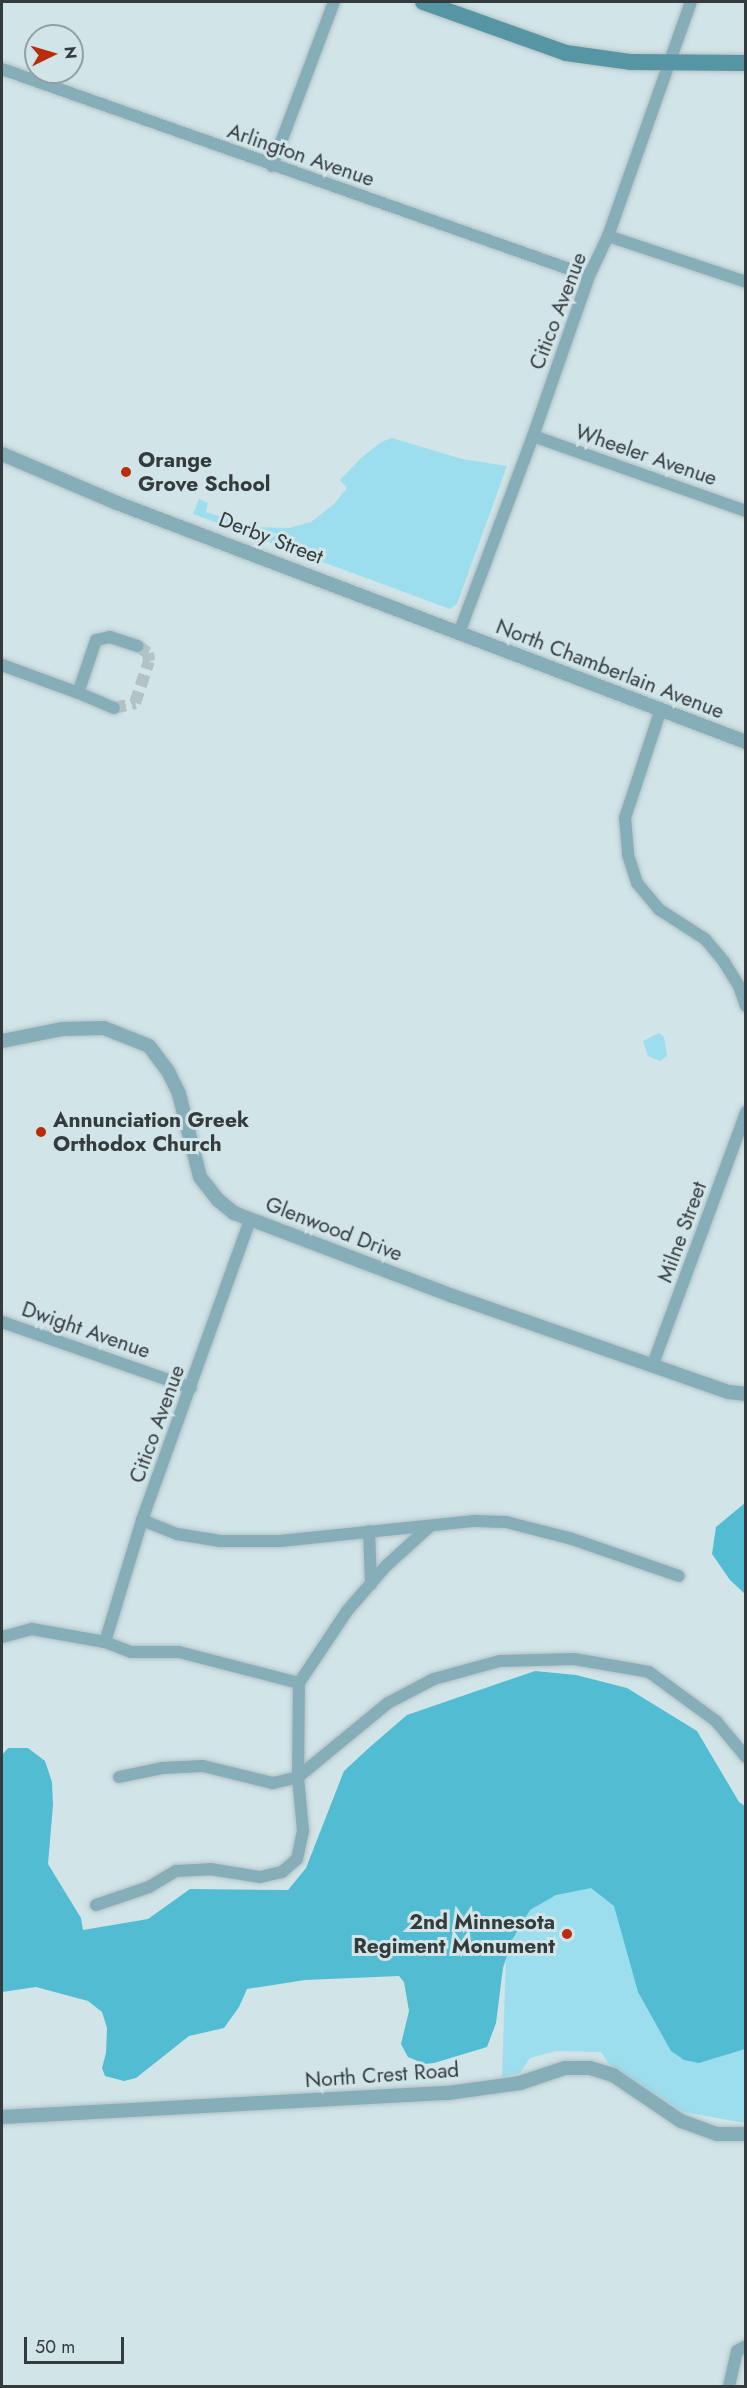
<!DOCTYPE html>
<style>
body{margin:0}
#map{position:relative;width:747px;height:2388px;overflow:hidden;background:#d1e4e8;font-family:Jost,sans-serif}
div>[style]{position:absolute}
.green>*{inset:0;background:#9cdeed}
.forest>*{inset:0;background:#52bcd2}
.minor-tunnel>*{height:12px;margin-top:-6px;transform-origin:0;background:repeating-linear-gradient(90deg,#b2c2c6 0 12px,transparent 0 18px)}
.roads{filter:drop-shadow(0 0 2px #b2c2c6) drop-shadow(0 0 2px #b2c2c6)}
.minor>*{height:12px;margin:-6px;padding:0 6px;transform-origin:6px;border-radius:6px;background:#86aeb8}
.tertiary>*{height:14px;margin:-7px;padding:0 7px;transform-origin:7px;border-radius:7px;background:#86aeb8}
.secondary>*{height:16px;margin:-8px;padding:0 8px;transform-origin:8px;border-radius:8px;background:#5595a4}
.dots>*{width:16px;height:16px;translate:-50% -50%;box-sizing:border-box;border:3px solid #d1e4e8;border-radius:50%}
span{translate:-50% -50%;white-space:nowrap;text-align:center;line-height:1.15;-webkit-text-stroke:6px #d1e4e8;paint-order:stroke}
.street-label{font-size:21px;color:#343b3d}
.poi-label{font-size:21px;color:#343b3d;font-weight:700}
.left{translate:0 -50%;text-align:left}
.right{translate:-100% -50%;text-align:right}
.frame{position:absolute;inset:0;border:3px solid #343b3d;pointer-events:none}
.north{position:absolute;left:24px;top:24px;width:60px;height:60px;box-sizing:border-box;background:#d1e4e8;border:2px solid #92a0a4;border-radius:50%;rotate:85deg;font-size:16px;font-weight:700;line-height:24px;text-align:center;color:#343b3d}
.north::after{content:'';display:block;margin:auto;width:21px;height:27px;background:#b82d0b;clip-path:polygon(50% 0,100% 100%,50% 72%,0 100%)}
.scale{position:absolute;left:24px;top:2337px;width:100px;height:27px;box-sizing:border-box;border:3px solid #343b3d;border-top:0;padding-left:8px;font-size:18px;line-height:21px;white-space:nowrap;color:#343b3d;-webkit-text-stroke:4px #d1e4e8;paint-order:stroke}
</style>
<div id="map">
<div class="green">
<div style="clip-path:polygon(392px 438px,462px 459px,507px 466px,457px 604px,450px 609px,193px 514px,199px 499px,208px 503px,206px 512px,254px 527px,289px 528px,311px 522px,334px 504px,347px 488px,340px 480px,361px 458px,381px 442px)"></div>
<div style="clip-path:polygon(659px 1033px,664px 1037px,667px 1056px,660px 1061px,648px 1056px,643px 1041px)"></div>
<div style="clip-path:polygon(745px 1820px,745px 2123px,683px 2112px,609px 2064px,601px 2052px,556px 2051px,530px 2058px,520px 2073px,502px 2077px,510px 1840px)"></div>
</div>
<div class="forest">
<div style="clip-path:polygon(745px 1503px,745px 1594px,730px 1580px,712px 1554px,716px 1527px)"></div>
<div style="clip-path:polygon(535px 1671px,576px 1675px,627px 1688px,697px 1731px,739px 1802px,745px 1806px,745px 2049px,699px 2063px,684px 2060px,671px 2051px,638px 1992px,614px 1906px,591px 1888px,556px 1895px,530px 1910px,512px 1940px,503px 1968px,496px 2023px,487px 2047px,434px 2063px,425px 2064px,408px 2057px,401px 2044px,409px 2011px,404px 1982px,399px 1976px,305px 1980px,247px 1989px,239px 2007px,224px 2028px,189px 2036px,136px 2078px,124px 2081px,105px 2076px,102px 2068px,106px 2053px,107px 2028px,102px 2012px,88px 2001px,36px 1987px,2px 1992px,2px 1755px,8px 1748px,28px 1748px,45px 1761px,52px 1782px,53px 1805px,48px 1864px,81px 1918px,83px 1930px,148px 1919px,190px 1889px,288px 1890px,306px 1868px,344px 1771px,371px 1746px,407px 1715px)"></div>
</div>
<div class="minor-tunnel">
<div style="left:114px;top:708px;width:22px;rotate:-13deg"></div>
<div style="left:135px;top:703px;width:44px;rotate:-71.6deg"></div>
<div style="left:149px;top:661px;width:8px;rotate:-97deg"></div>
<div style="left:148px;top:653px;width:12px;rotate:-145deg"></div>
</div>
<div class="roads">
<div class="minor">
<div style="left:2px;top:69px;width:622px;rotate:19.42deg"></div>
<div style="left:272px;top:166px;width:175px;rotate:-69.3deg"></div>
<div style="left:608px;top:236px;width:145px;rotate:18.4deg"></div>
<div style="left:533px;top:436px;width:226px;rotate:19.4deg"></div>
<div style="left:459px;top:633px;width:210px;rotate:-69.4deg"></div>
<div style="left:533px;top:436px;width:170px;rotate:-70.7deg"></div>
<div style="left:589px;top:276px;width:44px;rotate:-64.6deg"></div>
<div style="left:608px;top:236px;width:248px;rotate:-70.5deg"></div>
<div style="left:2px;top:665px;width:81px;rotate:20.2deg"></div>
<div style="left:114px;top:708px;width:39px;rotate:-157deg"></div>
<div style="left:78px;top:693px;width:56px;rotate:-71.2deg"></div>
<div style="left:96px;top:640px;width:14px;rotate:-12deg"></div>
<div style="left:110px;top:637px;width:29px;rotate:18deg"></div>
<div style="left:660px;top:712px;width:112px;rotate:108.3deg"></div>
<div style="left:625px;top:818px;width:37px;rotate:85deg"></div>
<div style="left:628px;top:855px;width:29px;rotate:72deg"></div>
<div style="left:637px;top:883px;width:35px;rotate:50deg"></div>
<div style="left:660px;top:910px;width:54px;rotate:32.8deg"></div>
<div style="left:705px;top:939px;width:30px;rotate:50deg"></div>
<div style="left:724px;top:962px;width:28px;rotate:58deg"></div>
<div style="left:739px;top:986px;width:21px;rotate:71deg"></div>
<div style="left:2px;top:1322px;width:200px;rotate:19.2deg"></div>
<div style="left:653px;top:1364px;width:269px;rotate:-69.7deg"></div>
<div style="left:142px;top:1520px;width:38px;rotate:22deg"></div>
<div style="left:177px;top:1534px;width:44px;rotate:9.2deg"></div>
<div style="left:220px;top:1541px;width:60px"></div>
<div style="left:280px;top:1541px;width:196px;rotate:-5.9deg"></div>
<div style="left:475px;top:1521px;width:31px;rotate:2deg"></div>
<div style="left:506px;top:1522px;width:68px;rotate:14.4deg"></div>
<div style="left:572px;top:1539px;width:113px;rotate:19.1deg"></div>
<div style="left:369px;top:1531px;width:53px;rotate:87.8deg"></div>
<div style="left:2px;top:1637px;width:31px;rotate:-15deg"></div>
<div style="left:32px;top:1629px;width:74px;rotate:10.1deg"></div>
<div style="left:105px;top:1642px;width:28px;rotate:21deg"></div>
<div style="left:131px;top:1652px;width:48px"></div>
<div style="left:179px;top:1652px;width:124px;rotate:14.5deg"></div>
<div style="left:105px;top:1642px;width:127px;rotate:-73.1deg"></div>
<div style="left:142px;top:1520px;width:319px;rotate:-70.2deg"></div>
<div style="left:119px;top:1777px;width:44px;rotate:-11.8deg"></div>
<div style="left:162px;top:1768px;width:41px;rotate:-2.8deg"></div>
<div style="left:203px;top:1766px;width:72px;rotate:13.7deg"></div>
<div style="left:273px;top:1783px;width:26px;rotate:-13deg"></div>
<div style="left:298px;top:1777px;width:117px;rotate:-39.4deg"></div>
<div style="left:388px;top:1703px;width:52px;rotate:-27.6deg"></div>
<div style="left:434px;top:1679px;width:68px;rotate:-15.3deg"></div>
<div style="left:500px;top:1661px;width:74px;rotate:-1.5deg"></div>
<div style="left:574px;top:1659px;width:76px;rotate:9.8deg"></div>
<div style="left:649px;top:1672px;width:83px;rotate:36.2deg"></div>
<div style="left:716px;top:1721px;width:47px;rotate:50.2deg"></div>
<div style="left:96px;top:1905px;width:56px;rotate:-18.8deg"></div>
<div style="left:149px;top:1887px;width:31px;rotate:-31deg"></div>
<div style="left:176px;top:1871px;width:34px;rotate:-3deg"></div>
<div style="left:210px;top:1869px;width:51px;rotate:9.1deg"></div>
<div style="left:260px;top:1877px;width:23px;rotate:-13deg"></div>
<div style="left:282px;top:1872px;width:20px;rotate:-41deg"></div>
<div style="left:297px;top:1859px;width:29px;rotate:-78deg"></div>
<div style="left:303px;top:1831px;width:54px;rotate:-95.3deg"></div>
<div style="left:298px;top:1777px;width:94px;rotate:-89.4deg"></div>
<div style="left:299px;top:1683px;width:87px;rotate:-56.3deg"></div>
<div style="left:347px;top:1611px;width:60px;rotate:-49.1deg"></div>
<div style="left:386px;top:1566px;width:58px;rotate:-42.2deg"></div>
<div style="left:729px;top:2386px;width:36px;rotate:-77deg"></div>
<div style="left:737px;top:2351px;width:10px;rotate:-29deg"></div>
</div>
<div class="tertiary">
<div style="left:2px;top:454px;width:125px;rotate:23.1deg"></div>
<div style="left:117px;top:503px;width:673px;rotate:20.81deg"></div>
<div style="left:2px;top:1041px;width:61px;rotate:-11.3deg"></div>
<div style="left:62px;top:1029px;width:42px;rotate:-1.4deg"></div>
<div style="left:104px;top:1028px;width:48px;rotate:21.8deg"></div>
<div style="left:149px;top:1046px;width:31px;rotate:53deg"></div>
<div style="left:168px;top:1071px;width:25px;rotate:64deg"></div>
<div style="left:179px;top:1094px;width:86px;rotate:75.8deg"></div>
<div style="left:200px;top:1177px;width:29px;rotate:52deg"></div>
<div style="left:218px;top:1200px;width:21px;rotate:39deg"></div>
<div style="left:234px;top:1213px;width:234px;rotate:20.8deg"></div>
<div style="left:453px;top:1296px;width:292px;rotate:19.2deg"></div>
<div style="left:729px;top:1392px;width:17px;rotate:7deg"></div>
<div style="left:2px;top:2117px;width:447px;rotate:-3.1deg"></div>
<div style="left:448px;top:2093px;width:73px;rotate:-7.9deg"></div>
<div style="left:520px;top:2083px;width:47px;rotate:-18.4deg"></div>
<div style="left:565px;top:2068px;width:25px"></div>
<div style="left:590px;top:2068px;width:24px;rotate:17deg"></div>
<div style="left:613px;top:2075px;width:82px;rotate:34.1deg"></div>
<div style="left:681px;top:2121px;width:38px;rotate:20deg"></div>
<div style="left:717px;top:2134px;width:29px"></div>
</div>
<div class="secondary">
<div style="left:423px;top:2px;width:152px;rotate:19.6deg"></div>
<div style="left:566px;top:53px;width:66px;rotate:7.9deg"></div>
<div style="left:631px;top:62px;width:115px;rotate:0.5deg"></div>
</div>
</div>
<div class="dots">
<div style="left:126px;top:472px;background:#b82d0b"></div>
<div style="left:41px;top:1132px;background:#b82d0b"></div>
<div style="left:567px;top:1934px;background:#b82d0b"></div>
</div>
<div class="street-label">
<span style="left:301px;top:155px;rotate:19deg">Arlington Avenue</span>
<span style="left:558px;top:311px;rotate:-69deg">Citico Avenue</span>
<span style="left:646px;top:455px;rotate:19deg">Wheeler Avenue</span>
<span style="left:271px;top:538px;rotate:21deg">Derby Street</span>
<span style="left:610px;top:669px;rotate:21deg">North Chamberlain Avenue</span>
<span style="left:334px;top:1229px;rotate:21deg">Glenwood Drive</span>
<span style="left:682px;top:1232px;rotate:-70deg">Milne Street</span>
<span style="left:86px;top:1330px;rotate:19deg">Dwight Avenue</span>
<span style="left:157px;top:1424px;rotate:-70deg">Citico Avenue</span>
<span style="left:382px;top:2075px;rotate:-4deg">North Crest Road</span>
</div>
<div class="poi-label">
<span class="left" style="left:138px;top:472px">Orange<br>Grove School</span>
<span class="left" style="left:53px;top:1132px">Annunciation Greek<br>Orthodox Church</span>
<span class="right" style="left:555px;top:1934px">2nd Minnesota<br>Regiment Monument</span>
</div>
<div class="frame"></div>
<div class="north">N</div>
<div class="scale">50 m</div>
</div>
